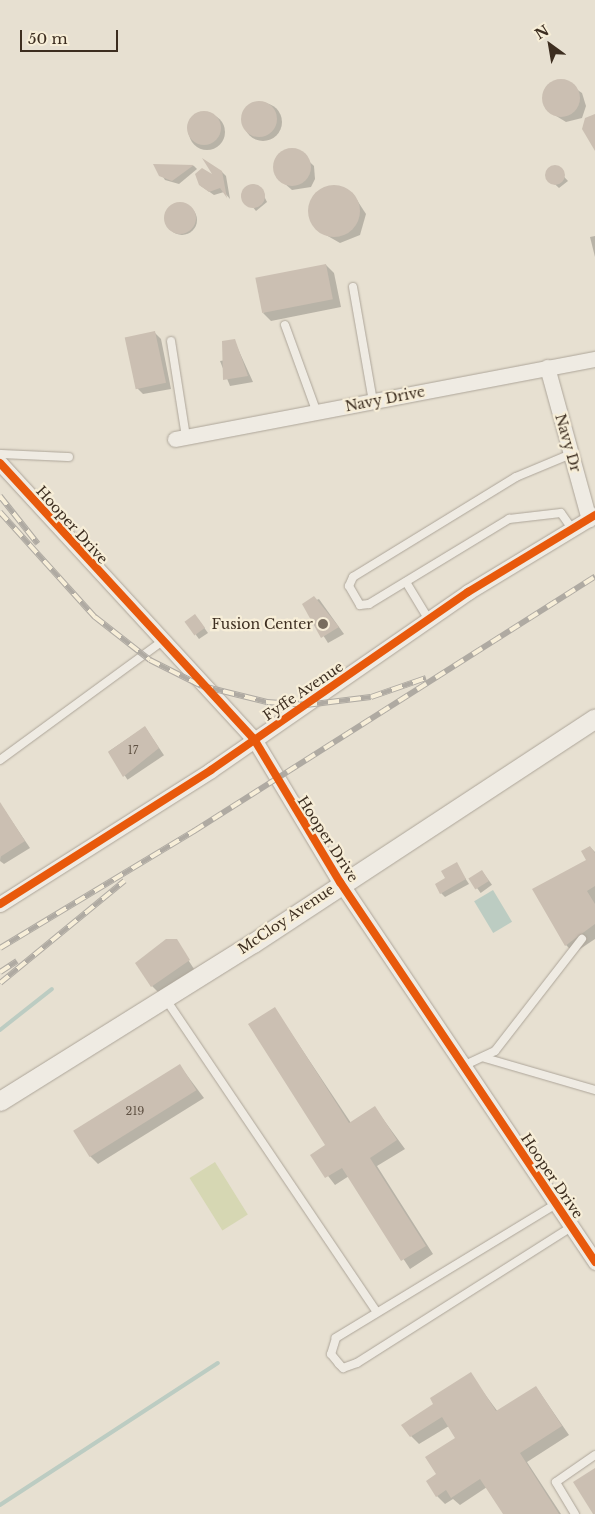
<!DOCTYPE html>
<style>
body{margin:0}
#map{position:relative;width:595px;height:1514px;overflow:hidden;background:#e7e0d1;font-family:"Libre Baskerville",serif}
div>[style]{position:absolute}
.green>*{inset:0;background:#d6d7b3;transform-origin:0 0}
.water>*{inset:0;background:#bcccc2;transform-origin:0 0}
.shadow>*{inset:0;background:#0003;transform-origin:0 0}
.round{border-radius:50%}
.stream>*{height:4px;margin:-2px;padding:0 2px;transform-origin:2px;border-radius:2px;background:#bcccc2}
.building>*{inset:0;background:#cbbfb2;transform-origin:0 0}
.roads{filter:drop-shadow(0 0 1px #ada599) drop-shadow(0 0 1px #ada599)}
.service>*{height:8px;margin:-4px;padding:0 4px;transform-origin:4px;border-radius:4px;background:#efebe3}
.minor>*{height:15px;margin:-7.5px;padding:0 7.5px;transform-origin:7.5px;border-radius:7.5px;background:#efebe3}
.tertiary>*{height:19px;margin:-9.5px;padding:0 9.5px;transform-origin:9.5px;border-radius:9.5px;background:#efebe3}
.rail>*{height:5.5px;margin-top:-2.75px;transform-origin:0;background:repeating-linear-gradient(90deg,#f7eed8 0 11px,#afaaa2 0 22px);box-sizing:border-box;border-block:1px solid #afaaa2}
.cycleway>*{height:8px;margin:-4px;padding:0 4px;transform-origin:4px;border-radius:4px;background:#e8590c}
.dots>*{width:14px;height:14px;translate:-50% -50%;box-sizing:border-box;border:2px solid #f7eed8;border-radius:50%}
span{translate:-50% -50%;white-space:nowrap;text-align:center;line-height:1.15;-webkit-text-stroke:4.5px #f7eed8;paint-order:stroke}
.number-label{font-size:11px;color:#605244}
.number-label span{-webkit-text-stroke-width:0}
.street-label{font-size:14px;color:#3d2e20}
.poi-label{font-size:14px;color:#3d2e20}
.right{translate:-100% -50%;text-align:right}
.north{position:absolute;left:525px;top:20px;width:50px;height:50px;-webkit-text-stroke:4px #f7eed8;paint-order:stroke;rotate:328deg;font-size:14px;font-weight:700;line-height:20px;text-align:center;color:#3d2e20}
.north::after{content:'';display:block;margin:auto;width:18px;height:22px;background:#3d2e20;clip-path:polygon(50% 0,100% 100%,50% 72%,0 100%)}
.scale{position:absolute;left:20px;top:30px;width:98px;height:22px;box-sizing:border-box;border:2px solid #3d2e20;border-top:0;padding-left:6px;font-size:15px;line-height:18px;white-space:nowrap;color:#3d2e20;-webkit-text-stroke:4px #f7eed8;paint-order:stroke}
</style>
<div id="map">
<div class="green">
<div style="left:215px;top:1162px;width:62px;height:30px;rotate:58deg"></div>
</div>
<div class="water">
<div style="left:493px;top:890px;width:37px;height:22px;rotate:59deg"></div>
</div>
<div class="shadow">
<div style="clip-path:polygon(563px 80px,582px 93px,586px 106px,582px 118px,566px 122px,548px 111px,543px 97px,549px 84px)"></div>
<div class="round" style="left:244px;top:103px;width:38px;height:38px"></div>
<div class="round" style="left:189px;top:114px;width:36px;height:36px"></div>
<div style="clip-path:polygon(298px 151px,314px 166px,315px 179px,311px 187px,292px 190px,277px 177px,275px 161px,283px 152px)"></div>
<div style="clip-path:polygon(156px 166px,194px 166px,197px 169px,179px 184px,165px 180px)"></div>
<div style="clip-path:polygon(555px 167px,568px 181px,559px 188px,546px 176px)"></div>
<div style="clip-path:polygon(222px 172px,226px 176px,230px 199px,224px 192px,214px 195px,201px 186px)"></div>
<div style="clip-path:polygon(332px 186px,353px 194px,366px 214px,360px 235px,340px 243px,319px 231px,309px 212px,315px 194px)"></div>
<div style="clip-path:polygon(247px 188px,261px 190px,267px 202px,256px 211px,243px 195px)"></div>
<div class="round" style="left:167px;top:205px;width:30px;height:30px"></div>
<div style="clip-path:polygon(595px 236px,595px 257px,590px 237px)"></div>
<div style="clip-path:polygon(326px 265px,334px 273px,341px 307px,271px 321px,263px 313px)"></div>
<div style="clip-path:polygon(155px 333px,161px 339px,171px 389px,143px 394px,137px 388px)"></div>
<div style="clip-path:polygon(234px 340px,253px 382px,230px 386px,220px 361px,226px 360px)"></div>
<div style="clip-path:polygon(319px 599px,344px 634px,328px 643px,304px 605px)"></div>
<div style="clip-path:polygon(198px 619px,208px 633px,199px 639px,196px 635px)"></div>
<div style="left:145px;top:727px;width:34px;height:44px;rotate:56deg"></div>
<div style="clip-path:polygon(3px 808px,30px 848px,4px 864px,0 861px)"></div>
<div style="clip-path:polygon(590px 847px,595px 852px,595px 939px,574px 953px,566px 945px)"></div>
<div style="clip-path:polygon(456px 864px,469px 884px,445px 897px,441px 893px)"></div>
<div style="left:482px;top:871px;width:17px;height:14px;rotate:54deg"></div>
<div style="clip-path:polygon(176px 941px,194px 969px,158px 992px,152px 986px)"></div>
<div style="clip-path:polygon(275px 1009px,351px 1123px,375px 1108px,405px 1149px,377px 1166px,433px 1254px,410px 1269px,349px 1176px,335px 1185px,312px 1155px,326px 1146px)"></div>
<div style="clip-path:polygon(180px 1066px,204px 1098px,98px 1164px,90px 1156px)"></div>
<div style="clip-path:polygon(470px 1374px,498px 1412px,536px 1387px,569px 1435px,527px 1462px,561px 1514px,504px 1514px,487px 1487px,460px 1505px,453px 1499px,445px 1504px,437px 1496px,438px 1475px,457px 1438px,449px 1426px,419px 1444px,411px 1436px,435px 1405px)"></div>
</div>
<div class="stream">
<div style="left:0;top:1030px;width:66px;rotate:-38.3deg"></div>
<div style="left:0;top:1505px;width:260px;rotate:-33.1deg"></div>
</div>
<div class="building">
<div class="round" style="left:542px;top:79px;width:38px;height:38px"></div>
<div class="round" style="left:241px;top:101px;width:36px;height:36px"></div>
<div class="round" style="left:187px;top:111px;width:34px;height:34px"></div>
<div style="clip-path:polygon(595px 114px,595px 151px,582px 129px,585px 118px)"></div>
<div class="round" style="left:273px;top:148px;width:38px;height:38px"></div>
<div style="clip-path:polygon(202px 158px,222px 171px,227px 198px,220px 188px,209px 192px,199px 185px,195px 174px,202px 168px,212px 174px)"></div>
<div style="clip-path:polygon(153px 164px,194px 165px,172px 181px,159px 176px)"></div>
<div class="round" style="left:545px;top:165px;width:20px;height:20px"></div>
<div class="round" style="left:241px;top:184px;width:24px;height:24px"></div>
<div class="round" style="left:308px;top:185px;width:52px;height:52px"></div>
<div class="round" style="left:164px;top:202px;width:32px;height:32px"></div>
<div style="left:326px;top:264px;width:36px;height:72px;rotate:79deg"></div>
<div style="left:155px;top:331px;width:53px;height:31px;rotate:78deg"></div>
<div style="clip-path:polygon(235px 339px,248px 376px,223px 380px,222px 341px)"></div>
<div style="clip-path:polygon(314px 596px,339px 627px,321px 638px,302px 604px)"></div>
<div style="left:195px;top:614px;width:17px;height:13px;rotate:54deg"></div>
<div style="clip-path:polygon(145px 726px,159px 748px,123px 777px,108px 752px)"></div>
<div style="clip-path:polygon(0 802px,25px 841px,0 857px)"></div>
<div style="clip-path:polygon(590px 846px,595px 853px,595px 886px,587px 891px,595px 904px,595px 924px,565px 946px,532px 889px,586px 860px,581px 851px)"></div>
<div style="clip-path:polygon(457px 862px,466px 879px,440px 894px,435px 884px,445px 878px,441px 871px)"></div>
<div style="left:482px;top:870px;width:13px;height:16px;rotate:58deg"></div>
<div style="clip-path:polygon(166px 939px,177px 939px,190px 960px,151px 987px,135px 963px)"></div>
<div style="clip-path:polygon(275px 1007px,349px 1123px,375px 1106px,397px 1140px,370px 1158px,426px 1246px,401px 1261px,342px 1168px,325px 1178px,310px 1155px,325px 1145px,248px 1024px)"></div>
<div style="left:180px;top:1064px;width:31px;height:126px;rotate:58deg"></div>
<div style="clip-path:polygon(471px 1372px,496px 1411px,536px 1386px,562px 1426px,520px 1453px,559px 1514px,503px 1514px,480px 1479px,451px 1498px,446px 1490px,436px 1497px,426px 1481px,436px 1474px,425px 1457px,455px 1438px,442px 1417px,410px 1437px,401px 1425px,433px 1404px,430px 1398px)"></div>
<div style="clip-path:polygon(595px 1468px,595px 1514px,593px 1514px,573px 1482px)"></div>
</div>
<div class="roads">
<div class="service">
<div style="left:353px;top:287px;width:117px;rotate:80.1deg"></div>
<div style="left:285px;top:325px;width:94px;rotate:70deg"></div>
<div style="left:171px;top:341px;width:97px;rotate:81.1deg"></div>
<div style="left:0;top:454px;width:69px;rotate:2.5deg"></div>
<div style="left:571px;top:454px;width:60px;rotate:157.3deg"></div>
<div style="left:516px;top:477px;width:191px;rotate:148.5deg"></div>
<div style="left:353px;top:577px;width:10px;rotate:114deg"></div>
<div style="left:349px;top:586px;width:22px;rotate:60deg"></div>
<div style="left:360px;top:605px;width:9px;rotate:-6deg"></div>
<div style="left:369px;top:604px;width:164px;rotate:-31.3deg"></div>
<div style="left:509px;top:519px;width:52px;rotate:-6.6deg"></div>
<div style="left:561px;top:513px;width:19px;rotate:55deg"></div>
<div style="left:406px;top:582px;width:44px;rotate:58.8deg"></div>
<div style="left:0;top:760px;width:200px;rotate:-36.2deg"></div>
<div style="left:165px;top:998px;width:377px;rotate:56deg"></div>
<div style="left:485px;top:1058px;width:115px;rotate:16.2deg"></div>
<div style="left:463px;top:1066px;width:35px;rotate:-25deg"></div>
<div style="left:495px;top:1051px;width:142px;rotate:-52.2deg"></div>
<div style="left:556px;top:1204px;width:258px;rotate:148.7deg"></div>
<div style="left:336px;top:1338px;width:17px;rotate:107deg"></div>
<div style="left:331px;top:1354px;width:13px;rotate:51deg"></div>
<div style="left:339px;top:1364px;width:6px;rotate:45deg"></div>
<div style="left:343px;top:1368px;width:15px;rotate:-20deg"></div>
<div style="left:357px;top:1363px;width:254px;rotate:-32.4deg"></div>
<div style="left:575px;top:1514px;width:37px;rotate:-121deg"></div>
<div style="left:556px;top:1482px;width:47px;rotate:-34.7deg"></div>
</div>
<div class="minor">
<div style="left:547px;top:367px;width:158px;rotate:74.6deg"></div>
<div style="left:175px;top:439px;width:428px;rotate:-10.8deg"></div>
<div style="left:0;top:463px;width:375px;rotate:47.4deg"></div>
<div style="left:254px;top:739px;width:167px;rotate:59deg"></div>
<div style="left:340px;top:882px;width:458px;rotate:56.1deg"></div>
<div style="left:0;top:904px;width:250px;rotate:-32.4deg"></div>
<div style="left:211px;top:770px;width:313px;rotate:-34.7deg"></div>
<div style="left:468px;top:592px;width:149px;rotate:-31.2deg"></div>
</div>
<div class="tertiary">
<div style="left:0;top:1101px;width:298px;rotate:-32deg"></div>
<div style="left:253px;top:943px;width:409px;rotate:-33.3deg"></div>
</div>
</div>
<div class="rail">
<div style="left:0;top:496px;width:61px;rotate:51.6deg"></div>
<div style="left:0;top:512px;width:142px;rotate:47.9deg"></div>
<div style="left:95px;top:617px;width:70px;rotate:38deg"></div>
<div style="left:150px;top:660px;width:58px;rotate:26.6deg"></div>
<div style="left:202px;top:686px;width:67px;rotate:13.8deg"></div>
<div style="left:267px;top:702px;width:39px;rotate:4deg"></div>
<div style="left:306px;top:705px;width:65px;rotate:-7deg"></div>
<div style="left:371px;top:697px;width:58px;rotate:-19.1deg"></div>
<div style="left:0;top:948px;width:227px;rotate:-31.1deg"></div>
<div style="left:194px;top:831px;width:475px;rotate:-32.4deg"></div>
<div style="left:0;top:972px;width:20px;rotate:-33deg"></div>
<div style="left:0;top:983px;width:161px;rotate:-39.4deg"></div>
</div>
<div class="cycleway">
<div style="left:0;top:463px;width:375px;rotate:47.4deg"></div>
<div style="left:254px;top:739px;width:167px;rotate:59deg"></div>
<div style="left:340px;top:882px;width:458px;rotate:56.1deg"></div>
<div style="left:0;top:904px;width:250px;rotate:-32.4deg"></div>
<div style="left:211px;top:770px;width:313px;rotate:-34.7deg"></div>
<div style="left:468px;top:592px;width:149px;rotate:-31.2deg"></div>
</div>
<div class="dots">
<div style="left:323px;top:624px;background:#786c5e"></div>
</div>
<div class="number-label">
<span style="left:133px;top:750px">17</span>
<span style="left:135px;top:1111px">219</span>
</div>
<div class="street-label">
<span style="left:385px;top:399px;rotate:-11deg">Navy Drive</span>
<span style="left:568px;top:443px;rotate:74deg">Navy Dr</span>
<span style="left:72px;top:525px;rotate:48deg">Hooper Drive</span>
<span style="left:303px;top:691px;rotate:-34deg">Fyffe Avenue</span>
<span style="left:328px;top:839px;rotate:57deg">Hooper Drive</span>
<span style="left:286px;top:919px;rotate:-34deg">McCloy Avenue</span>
<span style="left:552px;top:1176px;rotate:56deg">Hooper Drive</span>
</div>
<div class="poi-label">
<span class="right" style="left:313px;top:624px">Fusion Center</span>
</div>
<div class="north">N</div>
<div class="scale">50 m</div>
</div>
